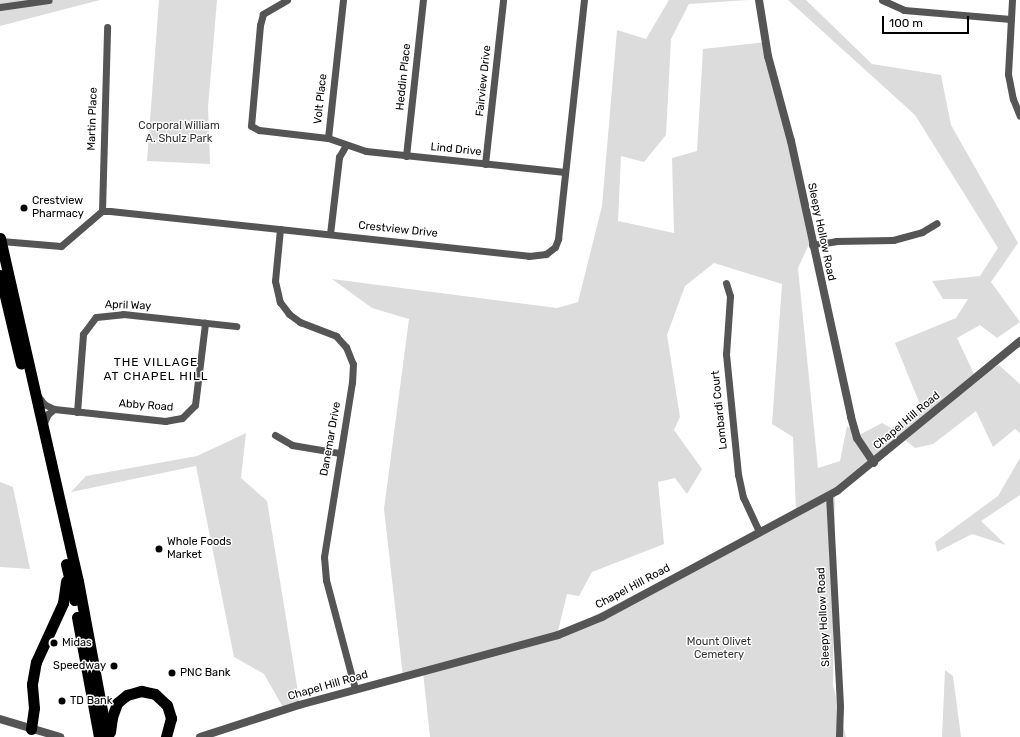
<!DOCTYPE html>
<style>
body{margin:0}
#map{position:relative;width:1020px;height:737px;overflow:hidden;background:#fff;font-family:Rubik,sans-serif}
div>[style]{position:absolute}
.green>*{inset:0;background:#dcdcdc}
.minor>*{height:7px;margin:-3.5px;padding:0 3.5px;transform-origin:3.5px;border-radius:3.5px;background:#555}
.tertiary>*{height:8px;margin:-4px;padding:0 4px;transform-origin:4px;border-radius:4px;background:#555}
.trunk>*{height:11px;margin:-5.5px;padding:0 5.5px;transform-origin:5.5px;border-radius:5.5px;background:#000}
.dots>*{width:11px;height:11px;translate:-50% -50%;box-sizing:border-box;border:2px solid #fff;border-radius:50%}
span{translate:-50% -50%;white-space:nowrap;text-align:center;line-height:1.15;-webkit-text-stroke:3px #fff;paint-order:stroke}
.street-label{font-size:11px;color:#000}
.park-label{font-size:11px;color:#333}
.poi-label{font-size:11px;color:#000}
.left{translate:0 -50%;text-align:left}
.right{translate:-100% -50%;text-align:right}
.neighbourhood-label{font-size:12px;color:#000;letter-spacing:1px}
.scale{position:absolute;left:882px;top:16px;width:87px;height:18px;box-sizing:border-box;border:2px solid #000;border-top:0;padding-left:5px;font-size:12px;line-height:14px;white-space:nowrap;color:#000;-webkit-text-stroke:3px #fff;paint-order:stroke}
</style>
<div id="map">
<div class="green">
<div style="clip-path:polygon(0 0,100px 0,0 26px)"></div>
<div style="clip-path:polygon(159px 0,217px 0,208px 107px,210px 164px,147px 161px)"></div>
<div style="clip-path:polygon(evenodd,669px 0,748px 0,689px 4px,671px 39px,666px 135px,644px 162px,621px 156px,618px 221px,674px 233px,672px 158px,697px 151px,703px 49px,766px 42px,811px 240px,798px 268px,818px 468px,840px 461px,847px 426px,859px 435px,882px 423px,891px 428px,921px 407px,895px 343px,956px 318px,968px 299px,943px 299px,932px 281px,980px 276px,998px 248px,915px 115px,788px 0,806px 0,872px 64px,941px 75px,951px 125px,1018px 243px,991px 282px,1020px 322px,997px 338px,980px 325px,957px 338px,976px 378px,999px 365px,1020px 384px,1020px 433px,1015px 429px,993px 447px,976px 411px,933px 444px,915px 448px,904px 439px,835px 490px,833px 685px,846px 737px,430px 737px,423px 672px,403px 677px,384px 509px,409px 319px,372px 308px,332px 279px,557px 308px,578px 302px,602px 206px,617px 30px,646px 39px,669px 0,714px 263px,782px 284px,772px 424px,793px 437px,796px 511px,557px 635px,567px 594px,579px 596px,592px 572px,664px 544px,658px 482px,675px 478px,687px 494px,702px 469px,674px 430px,680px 417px,667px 335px,685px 286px,714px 263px)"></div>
<div style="clip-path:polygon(246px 433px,241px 478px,267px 501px,300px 704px,284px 709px,264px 674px,234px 657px,196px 466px,71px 492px,86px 476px,197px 456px)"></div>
<div style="clip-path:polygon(1020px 458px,1020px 495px,981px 521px,1006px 545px,972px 534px,937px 552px,935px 542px,998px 496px)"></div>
<div style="clip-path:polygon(0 482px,13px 487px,30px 569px,0 567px)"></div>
<div style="clip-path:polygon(945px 670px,953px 676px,961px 737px,942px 737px)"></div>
</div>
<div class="minor">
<div style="left:287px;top:0;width:28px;rotate:150deg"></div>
<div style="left:263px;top:14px;width:11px;rotate:105deg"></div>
<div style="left:260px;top:25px;width:101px;rotate:95.1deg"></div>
<div style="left:251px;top:126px;width:9px;rotate:27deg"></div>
<div style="left:259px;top:130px;width:69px;rotate:6.6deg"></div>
<div style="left:328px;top:138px;width:40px;rotate:18.9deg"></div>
<div style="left:366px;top:151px;width:200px;rotate:6deg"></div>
<div style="left:882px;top:0;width:24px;rotate:24deg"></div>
<div style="left:904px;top:10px;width:107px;rotate:4.8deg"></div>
<div style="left:1012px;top:0;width:74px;rotate:93.1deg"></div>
<div style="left:1008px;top:74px;width:25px;rotate:79deg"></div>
<div style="left:1013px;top:99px;width:18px;rotate:68deg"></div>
<div style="left:0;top:7px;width:49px;rotate:-8.1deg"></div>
<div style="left:328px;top:138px;width:139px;rotate:-83.8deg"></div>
<div style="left:406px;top:156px;width:157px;rotate:-83.8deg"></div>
<div style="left:485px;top:164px;width:165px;rotate:-83.7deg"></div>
<div style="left:102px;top:211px;width:184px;rotate:-88.4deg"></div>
<div style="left:280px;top:229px;width:52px;rotate:95.5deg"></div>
<div style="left:275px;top:281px;width:22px;rotate:77deg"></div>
<div style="left:280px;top:302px;width:15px;rotate:53deg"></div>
<div style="left:289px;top:314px;width:14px;rotate:36deg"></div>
<div style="left:300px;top:322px;width:39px;rotate:21deg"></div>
<div style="left:336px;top:336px;width:15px;rotate:48deg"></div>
<div style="left:346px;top:347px;width:18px;rotate:68deg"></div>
<div style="left:353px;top:364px;width:18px;rotate:93deg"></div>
<div style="left:352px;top:382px;width:177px;rotate:99.1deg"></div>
<div style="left:324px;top:557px;width:23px;rotate:85deg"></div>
<div style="left:326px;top:580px;width:113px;rotate:75.1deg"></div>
<div style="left:330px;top:234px;width:78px;rotate:-83.3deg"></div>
<div style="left:339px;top:157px;width:14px;rotate:-60deg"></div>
<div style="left:1px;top:241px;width:60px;rotate:4.8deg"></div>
<div style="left:61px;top:246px;width:54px;rotate:-40.5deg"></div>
<div style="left:102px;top:211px;width:8px"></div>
<div style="left:110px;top:211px;width:421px;rotate:6.1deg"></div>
<div style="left:529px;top:256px;width:17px;rotate:-7deg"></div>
<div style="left:546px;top:254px;width:11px;rotate:-38deg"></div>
<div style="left:555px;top:247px;width:9px;rotate:-69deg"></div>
<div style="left:558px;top:239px;width:240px;rotate:-83.8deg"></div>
<div style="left:812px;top:245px;width:24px;rotate:-9deg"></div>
<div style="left:836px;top:241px;width:57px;rotate:-1deg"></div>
<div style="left:893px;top:240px;width:30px;rotate:-15deg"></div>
<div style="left:922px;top:232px;width:17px;rotate:-31deg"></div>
<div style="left:726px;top:283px;width:14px;rotate:73deg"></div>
<div style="left:730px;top:296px;width:58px;rotate:93.9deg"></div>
<div style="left:726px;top:354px;width:121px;rotate:84.3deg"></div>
<div style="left:738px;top:474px;width:24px;rotate:78deg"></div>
<div style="left:743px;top:497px;width:38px;rotate:65deg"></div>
<div style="left:37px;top:395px;width:11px;rotate:52deg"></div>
<div style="left:44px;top:404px;width:11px;rotate:27deg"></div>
<div style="left:54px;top:409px;width:112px;rotate:6.2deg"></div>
<div style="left:165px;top:421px;width:17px;rotate:-10deg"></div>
<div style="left:182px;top:418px;width:18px;rotate:-45deg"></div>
<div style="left:195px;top:405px;width:83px;rotate:-83deg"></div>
<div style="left:77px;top:412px;width:78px;rotate:-85.6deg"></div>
<div style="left:83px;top:334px;width:21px;rotate:-53deg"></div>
<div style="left:96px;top:317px;width:27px;rotate:-6deg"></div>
<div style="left:123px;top:314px;width:114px;rotate:6.1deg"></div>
<div style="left:43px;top:425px;width:12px;rotate:-66deg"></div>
<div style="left:48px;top:414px;width:8px;rotate:-40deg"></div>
<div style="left:275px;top:435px;width:20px;rotate:30deg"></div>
<div style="left:292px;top:445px;width:49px;rotate:9.5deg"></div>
<div style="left:829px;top:495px;width:212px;rotate:87deg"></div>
<div style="left:840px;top:707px;width:30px;rotate:92deg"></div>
</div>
<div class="tertiary">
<div style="left:759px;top:0;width:57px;rotate:80.9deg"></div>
<div style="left:768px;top:56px;width:88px;rotate:74.9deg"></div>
<div style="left:791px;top:141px;width:282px;rotate:77.7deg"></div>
<div style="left:851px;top:417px;width:22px;rotate:74deg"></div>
<div style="left:857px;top:438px;width:30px;rotate:56deg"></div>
<div style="left:0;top:719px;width:63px;rotate:16.7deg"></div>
<div style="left:200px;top:737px;width:104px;rotate:-17.9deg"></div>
<div style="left:299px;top:705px;width:268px;rotate:-15.1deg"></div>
<div style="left:558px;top:635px;width:48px;rotate:-22.2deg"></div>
<div style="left:602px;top:617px;width:267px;rotate:-28.2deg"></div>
<div style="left:837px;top:491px;width:237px;rotate:-39.3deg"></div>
</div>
<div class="trunk">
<div style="left:0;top:238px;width:352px;rotate:77.2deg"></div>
<div style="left:78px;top:581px;width:159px;rotate:79.5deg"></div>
<div style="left:0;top:275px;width:91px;rotate:76.7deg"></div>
<div style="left:66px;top:564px;width:37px;rotate:77deg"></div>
<div style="left:77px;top:617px;width:122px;rotate:79.6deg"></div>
<div style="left:31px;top:729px;width:21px;rotate:-82deg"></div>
<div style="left:34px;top:708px;width:24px;rotate:-95deg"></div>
<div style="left:32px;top:684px;width:22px;rotate:-80deg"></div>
<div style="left:36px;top:662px;width:65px;rotate:-65.4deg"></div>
<div style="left:63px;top:603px;width:22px;rotate:-82deg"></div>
<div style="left:110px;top:732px;width:15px;rotate:-82deg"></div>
<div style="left:112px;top:717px;width:15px;rotate:-70deg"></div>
<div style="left:117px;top:703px;width:13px;rotate:-39deg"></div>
<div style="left:127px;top:695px;width:15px;rotate:-16deg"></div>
<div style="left:141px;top:691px;width:14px;rotate:12deg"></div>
<div style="left:155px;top:694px;width:16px;rotate:43deg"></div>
<div style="left:167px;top:705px;width:14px;rotate:73deg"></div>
<div style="left:171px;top:718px;width:20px;rotate:105deg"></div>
</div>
<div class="dots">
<div style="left:24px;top:208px;background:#000"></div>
<div style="left:159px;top:549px;background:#000"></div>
<div style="left:54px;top:643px;background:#000"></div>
<div style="left:114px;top:666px;background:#000"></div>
<div style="left:172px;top:673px;background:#000"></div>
<div style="left:62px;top:701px;background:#000"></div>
</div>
<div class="street-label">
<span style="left:404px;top:77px;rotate:-84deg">Heddin Place</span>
<span style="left:484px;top:81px;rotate:-84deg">Fairview Drive</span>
<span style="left:321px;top:99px;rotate:-84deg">Volt Place</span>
<span style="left:93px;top:119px;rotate:-88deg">Martin Place</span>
<span style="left:456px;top:150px;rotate:6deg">Lind Drive</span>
<span style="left:398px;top:230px;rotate:6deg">Crestview Drive</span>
<span style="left:821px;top:232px;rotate:78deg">Sleepy Hollow Road</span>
<span style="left:128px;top:306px;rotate:2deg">April Way</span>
<span style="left:146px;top:406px;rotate:4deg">Abby Road</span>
<span style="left:720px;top:410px;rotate:-96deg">Lombardi Court</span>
<span style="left:907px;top:421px;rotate:-40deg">Chapel Hill Road</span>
<span style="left:331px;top:439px;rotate:-80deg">Danemar Drive</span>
<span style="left:633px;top:587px;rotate:-28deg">Chapel Hill Road</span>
<span style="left:824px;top:617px;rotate:-93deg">Sleepy Hollow Road</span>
<span style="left:328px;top:686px;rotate:-16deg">Chapel Hill Road</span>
</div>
<div class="park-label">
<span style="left:179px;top:133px">Corporal William<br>A. Shulz Park</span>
<span style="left:719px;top:649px">Mount Olivet<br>Cemetery</span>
</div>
<div class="poi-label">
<span class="left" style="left:32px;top:208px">Crestview<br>Pharmacy</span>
<span class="left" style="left:167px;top:549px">Whole Foods<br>Market</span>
<span class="left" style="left:62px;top:643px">Midas</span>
<span class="right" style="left:106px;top:666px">Speedway</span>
<span class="left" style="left:180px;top:673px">PNC Bank</span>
<span class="left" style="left:70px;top:701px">TD Bank</span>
</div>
<div class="neighbourhood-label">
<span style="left:156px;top:370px">THE VILLAGE<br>AT CHAPEL HILL</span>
</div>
<div class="scale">100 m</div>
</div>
